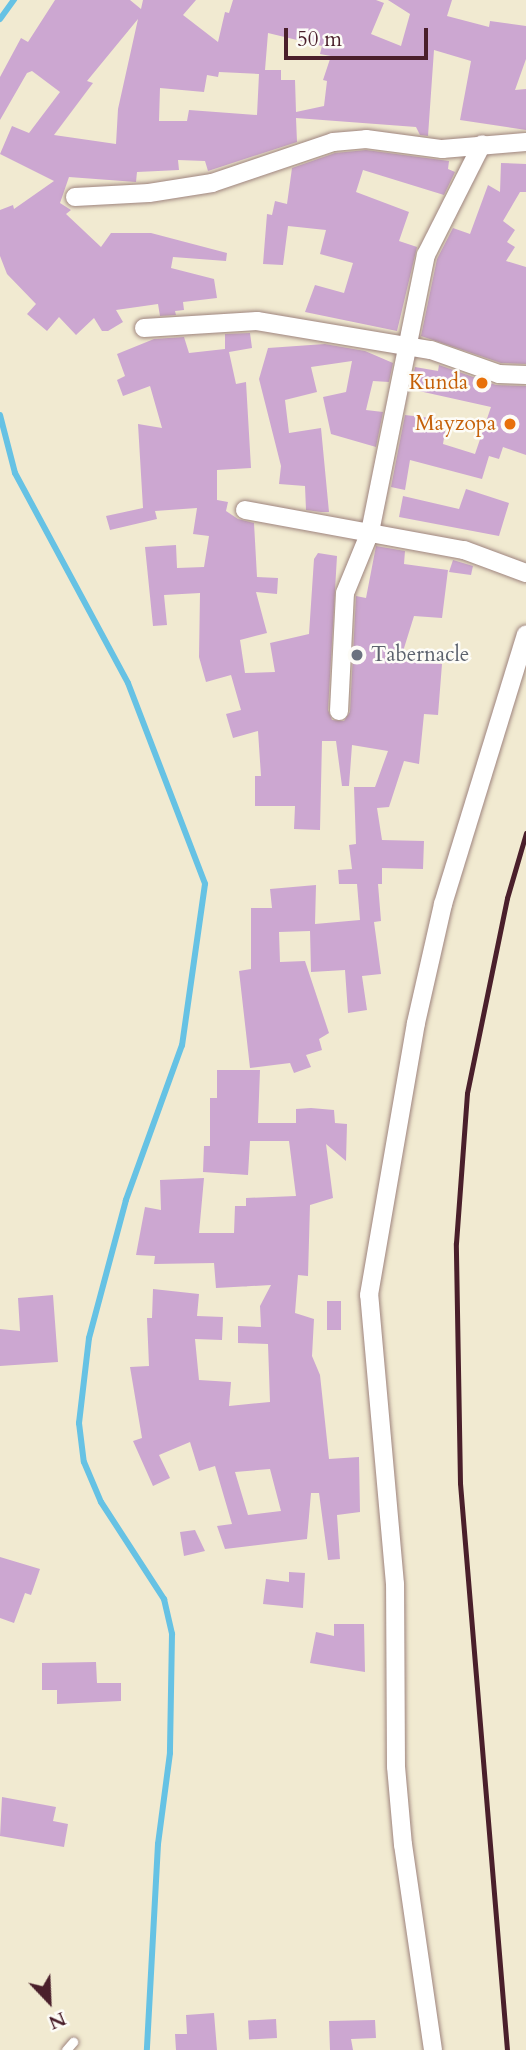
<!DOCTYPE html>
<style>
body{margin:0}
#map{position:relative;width:526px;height:2050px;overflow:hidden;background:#f1ead1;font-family:Cardo,serif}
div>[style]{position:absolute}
.stream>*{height:6px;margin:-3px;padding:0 3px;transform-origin:3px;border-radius:3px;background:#66c2e4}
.building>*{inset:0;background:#cca7d1;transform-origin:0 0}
.roads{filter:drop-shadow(0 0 2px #9e847e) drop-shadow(0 0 2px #9e847e)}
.lane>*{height:9px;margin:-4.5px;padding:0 4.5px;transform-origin:4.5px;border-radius:4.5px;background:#fff}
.street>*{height:18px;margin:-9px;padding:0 9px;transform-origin:9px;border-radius:9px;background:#fff}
.rail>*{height:5px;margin:-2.5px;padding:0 2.5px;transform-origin:2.5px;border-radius:2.5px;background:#4a1f2b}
.dots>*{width:19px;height:19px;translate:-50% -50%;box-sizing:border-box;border:4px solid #fdfcf7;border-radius:50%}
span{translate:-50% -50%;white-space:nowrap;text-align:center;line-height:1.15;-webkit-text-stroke:5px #fdfcf7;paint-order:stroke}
.food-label{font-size:21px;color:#c56008}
.right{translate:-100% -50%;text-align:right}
.worship-label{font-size:21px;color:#5b616d}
.left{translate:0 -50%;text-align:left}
.north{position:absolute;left:14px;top:1966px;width:70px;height:70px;-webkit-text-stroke:5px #fdfcf7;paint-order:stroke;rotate:157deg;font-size:19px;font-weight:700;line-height:28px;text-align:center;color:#4a1f2b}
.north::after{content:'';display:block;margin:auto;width:24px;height:32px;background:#4a1f2b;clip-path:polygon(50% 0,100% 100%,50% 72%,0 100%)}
.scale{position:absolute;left:284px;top:28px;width:144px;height:32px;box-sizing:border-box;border:4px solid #4a1f2b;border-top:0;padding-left:9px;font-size:21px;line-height:24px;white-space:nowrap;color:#4a1f2b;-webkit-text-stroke:5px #fdfcf7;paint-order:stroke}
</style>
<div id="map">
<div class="stream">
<div style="left:0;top:19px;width:24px;rotate:-54deg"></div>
<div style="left:0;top:415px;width:60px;rotate:75.5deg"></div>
<div style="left:15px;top:473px;width:238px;rotate:61.7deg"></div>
<div style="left:128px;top:683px;width:215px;rotate:69deg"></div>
<div style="left:205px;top:884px;width:163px;rotate:98.1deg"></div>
<div style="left:182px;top:1045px;width:165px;rotate:109.9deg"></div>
<div style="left:126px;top:1200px;width:143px;rotate:105deg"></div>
<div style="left:89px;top:1338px;width:86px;rotate:96.7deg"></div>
<div style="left:79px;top:1423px;width:39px;rotate:83deg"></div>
<div style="left:84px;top:1462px;width:43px;rotate:67deg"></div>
<div style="left:101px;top:1502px;width:116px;rotate:57deg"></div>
<div style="left:164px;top:1599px;width:36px;rotate:77deg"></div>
<div style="left:172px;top:1634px;width:119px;rotate:91deg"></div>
<div style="left:170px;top:1753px;width:92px;rotate:97.5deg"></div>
<div style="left:158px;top:1844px;width:206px;rotate:93.1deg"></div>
</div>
<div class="building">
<div style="clip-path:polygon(evenodd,55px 0,130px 0,141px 9px,143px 0,196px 0,183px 15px,218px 42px,225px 12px,229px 13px,233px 0,376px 0,384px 3px,371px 34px,401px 46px,410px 14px,388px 0,452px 0,447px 16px,489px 27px,490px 21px,526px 26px,526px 59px,515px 90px,526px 89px,526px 130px,460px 120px,471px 61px,434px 50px,428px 136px,420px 135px,416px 127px,296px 118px,297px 142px,208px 171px,205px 161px,178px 160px,179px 170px,137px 172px,136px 182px,69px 177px,60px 203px,71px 210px,66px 214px,101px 247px,111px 233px,151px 233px,227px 253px,226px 261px,173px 257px,171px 268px,214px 279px,217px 298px,183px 302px,184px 310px,175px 311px,176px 315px,160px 316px,158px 304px,116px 310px,123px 322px,108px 331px,102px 331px,94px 318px,76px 335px,59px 317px,47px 331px,27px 314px,36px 304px,7px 274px,0 256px,0 210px,13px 205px,14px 209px,54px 181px,0 154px,12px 126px,29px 133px,60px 92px,32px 71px,27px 73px,0 120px,0 77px,21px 38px,28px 42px,55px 0,138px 19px,118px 109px,116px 144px,54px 135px,93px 83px,87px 81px,138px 19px,55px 0,268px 33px,322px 46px,320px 54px,331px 56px,323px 80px,327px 81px,324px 106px,296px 112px,295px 80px,281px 80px,281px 70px,265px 70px,268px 33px,55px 0,219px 72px,259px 74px,257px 115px,189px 110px,187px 121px,159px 121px,160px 88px,204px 92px,207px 75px,218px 77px,219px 72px)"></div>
<div style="clip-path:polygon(366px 150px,449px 161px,448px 169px,455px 172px,444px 195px,363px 170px,356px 192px,409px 212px,399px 241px,417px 247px,397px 331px,305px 312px,315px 285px,344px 293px,353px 263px,320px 254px,326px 230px,288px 226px,283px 265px,263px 264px,267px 214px,272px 215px,275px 201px,287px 204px,292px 168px,335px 153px)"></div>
<div style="clip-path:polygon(501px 163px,526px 164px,526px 192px,520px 192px,503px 221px,515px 230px,507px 242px,515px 247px,506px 261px,526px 267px,526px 364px,501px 363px,421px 336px,437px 259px,453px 228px,470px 234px,488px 185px,500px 192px)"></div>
<div style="clip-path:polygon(250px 333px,252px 348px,229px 352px,236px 384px,246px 382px,251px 468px,217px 470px,217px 500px,228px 502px,226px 511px,238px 519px,254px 523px,257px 577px,278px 578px,277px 594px,256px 592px,267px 633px,240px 640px,245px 673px,275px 672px,270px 643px,309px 634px,314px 559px,318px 553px,337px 556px,328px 710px,332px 720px,344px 721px,350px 712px,356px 596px,366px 598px,376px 546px,405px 551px,404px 564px,448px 570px,442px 618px,414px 616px,400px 661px,442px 664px,438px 715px,424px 714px,419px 764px,404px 761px,389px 807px,377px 808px,382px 840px,424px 841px,423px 869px,382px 868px,382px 884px,378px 884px,381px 921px,374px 922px,381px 974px,362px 976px,367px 1010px,348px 1013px,345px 970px,311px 972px,310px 931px,279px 932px,280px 962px,305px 961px,329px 1033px,319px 1039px,322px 1050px,306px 1055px,311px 1067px,294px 1073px,290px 1063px,250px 1068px,239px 971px,251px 969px,251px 908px,272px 908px,270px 889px,316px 885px,315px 924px,360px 920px,357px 884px,339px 884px,338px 870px,352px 869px,349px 845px,356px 844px,354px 787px,375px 787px,388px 751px,352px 745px,349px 786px,342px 786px,336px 741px,322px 741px,320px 830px,294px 829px,295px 806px,255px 806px,255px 776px,261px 776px,258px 731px,233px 738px,226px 714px,241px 710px,231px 675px,206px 682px,199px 657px,200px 593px,164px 595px,167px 625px,153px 626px,145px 547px,176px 545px,177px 568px,204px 567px,209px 536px,193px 534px,197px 508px,155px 511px,157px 519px,110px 530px,106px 516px,143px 508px,138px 424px,162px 428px,150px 386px,123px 396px,117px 380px,125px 376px,117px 354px,154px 339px,184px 337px,189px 353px,225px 349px,225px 334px)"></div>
<div style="clip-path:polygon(325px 344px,365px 351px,393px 363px,389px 382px,373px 381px,366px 410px,383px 412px,376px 447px,331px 434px,323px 397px,346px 392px,352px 361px,311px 367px,317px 392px,285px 400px,289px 433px,321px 428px,329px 512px,321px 512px,306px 510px,305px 486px,279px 484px,281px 466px,259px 379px,268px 348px)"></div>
<div style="clip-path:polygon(439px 365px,496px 385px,526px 386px,526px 455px,503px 447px,499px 459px,489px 456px,482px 479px,410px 460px,405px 490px,391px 487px,405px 415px,447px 420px,443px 444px,475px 454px,491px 407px,410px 389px,415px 367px,438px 371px)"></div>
<div style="clip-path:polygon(466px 489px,509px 503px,499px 536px,399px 517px,403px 496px,459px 509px)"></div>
<div style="clip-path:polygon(453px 560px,473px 566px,471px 575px,449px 572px)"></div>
<div style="clip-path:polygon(evenodd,217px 1070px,260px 1070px,258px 1123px,296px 1123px,296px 1109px,311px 1108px,334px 1110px,335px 1123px,347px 1124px,346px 1161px,326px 1144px,333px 1198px,310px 1205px,308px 1276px,298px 1275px,295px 1313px,314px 1319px,312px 1356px,320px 1375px,329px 1459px,359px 1457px,360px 1512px,337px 1515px,340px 1559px,328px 1560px,319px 1493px,311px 1493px,307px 1539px,225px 1549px,217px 1526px,232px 1524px,215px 1466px,199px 1471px,190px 1442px,159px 1455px,170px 1478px,153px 1486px,133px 1441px,142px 1438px,130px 1367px,149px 1366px,147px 1318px,152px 1318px,153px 1289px,199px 1294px,197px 1316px,223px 1317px,222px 1340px,195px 1339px,199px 1380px,231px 1382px,229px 1406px,270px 1402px,268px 1344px,238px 1343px,238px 1326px,261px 1327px,260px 1306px,271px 1285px,216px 1288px,214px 1263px,154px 1264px,155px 1256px,136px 1255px,145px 1207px,161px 1210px,160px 1180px,204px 1178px,199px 1233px,234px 1233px,235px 1206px,246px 1206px,246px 1198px,296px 1196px,289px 1141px,250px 1141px,248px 1175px,203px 1172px,204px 1146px,210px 1146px,210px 1098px,217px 1098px,217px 1070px,270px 1469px,281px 1511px,248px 1515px,235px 1472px,270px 1469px)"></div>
<div style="clip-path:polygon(53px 1295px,58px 1362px,0 1366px,0 1329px,20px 1331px,18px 1298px)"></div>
<div style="left:327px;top:1301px;width:14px;height:29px"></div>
<div style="clip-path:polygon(195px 1530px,205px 1551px,184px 1556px,180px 1532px)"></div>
<div style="clip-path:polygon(0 1557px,40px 1569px,31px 1595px,25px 1593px,14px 1623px,0 1618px)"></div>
<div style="clip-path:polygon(289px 1572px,305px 1573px,303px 1608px,263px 1604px,266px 1579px,289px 1582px)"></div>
<div style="clip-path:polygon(334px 1624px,364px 1624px,365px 1672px,310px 1663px,316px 1632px,334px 1636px)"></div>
<div style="clip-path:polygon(96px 1662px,97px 1683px,121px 1683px,121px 1701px,57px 1704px,57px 1690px,42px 1690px,42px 1663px)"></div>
<div style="clip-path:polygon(2px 1797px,56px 1807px,53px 1821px,68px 1824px,64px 1847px,0 1836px)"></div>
<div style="clip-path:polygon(214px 2013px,217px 2050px,176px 2050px,175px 2034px,187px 2034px,186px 2015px)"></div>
<div style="left:276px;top:2019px;width:19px;height:28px;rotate:87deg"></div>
<div style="clip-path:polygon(375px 2020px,376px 2038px,351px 2039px,353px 2050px,330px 2050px,329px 2021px)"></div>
</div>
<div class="roads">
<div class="lane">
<div style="left:66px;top:2050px;width:11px;rotate:-49deg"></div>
</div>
<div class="street">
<div style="left:75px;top:197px;width:74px;rotate:-3.1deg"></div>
<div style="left:149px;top:193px;width:64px;rotate:-9deg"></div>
<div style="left:212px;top:183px;width:128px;rotate:-18.7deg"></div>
<div style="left:333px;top:142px;width:33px;rotate:-5deg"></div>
<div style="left:366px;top:139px;width:77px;rotate:7.5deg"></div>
<div style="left:442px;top:149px;width:84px;rotate:-4.8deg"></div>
<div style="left:144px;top:328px;width:113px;rotate:-3.5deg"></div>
<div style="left:257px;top:321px;width:176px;rotate:9.5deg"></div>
<div style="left:431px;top:350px;width:72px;rotate:19.4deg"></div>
<div style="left:499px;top:374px;width:27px;rotate:2deg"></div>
<div style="left:245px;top:510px;width:223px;rotate:10.4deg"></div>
<div style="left:464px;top:550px;width:66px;rotate:20.4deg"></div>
<div style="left:339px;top:711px;width:118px;rotate:-87.1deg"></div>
<div style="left:345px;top:593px;width:66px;rotate:-67.7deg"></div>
<div style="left:370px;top:532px;width:283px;rotate:-78.6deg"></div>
<div style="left:426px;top:255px;width:124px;rotate:-63.2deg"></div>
<div style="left:433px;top:2050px;width:207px;rotate:-98.3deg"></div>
<div style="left:403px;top:1845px;width:78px;rotate:-95.1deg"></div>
<div style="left:396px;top:1767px;width:183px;rotate:-90.3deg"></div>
<div style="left:395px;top:1584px;width:290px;rotate:-95.1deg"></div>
<div style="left:369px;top:1295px;width:276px;rotate:-80.2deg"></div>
<div style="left:416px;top:1023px;width:122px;rotate:-77.2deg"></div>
<div style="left:443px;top:904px;width:282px;rotate:-72.9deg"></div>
</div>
</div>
<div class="rail">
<div style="left:507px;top:2050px;width:569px;rotate:-94.74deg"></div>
<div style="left:460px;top:1483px;width:240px;rotate:-91deg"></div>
<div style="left:456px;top:1243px;width:150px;rotate:-85.8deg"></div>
<div style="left:467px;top:1093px;width:199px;rotate:-78.4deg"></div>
<div style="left:507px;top:898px;width:68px;rotate:-73.7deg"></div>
</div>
<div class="dots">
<div style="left:482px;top:383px;background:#e8710a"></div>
<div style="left:510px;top:424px;background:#e8710a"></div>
<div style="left:357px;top:655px;background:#6b7280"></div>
</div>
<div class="food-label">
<span class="right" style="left:468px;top:383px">Kunda</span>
<span class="right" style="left:496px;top:424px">Mayzopa</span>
</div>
<div class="worship-label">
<span class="left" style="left:371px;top:655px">Tabernacle</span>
</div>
<div class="north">N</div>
<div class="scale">50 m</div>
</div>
